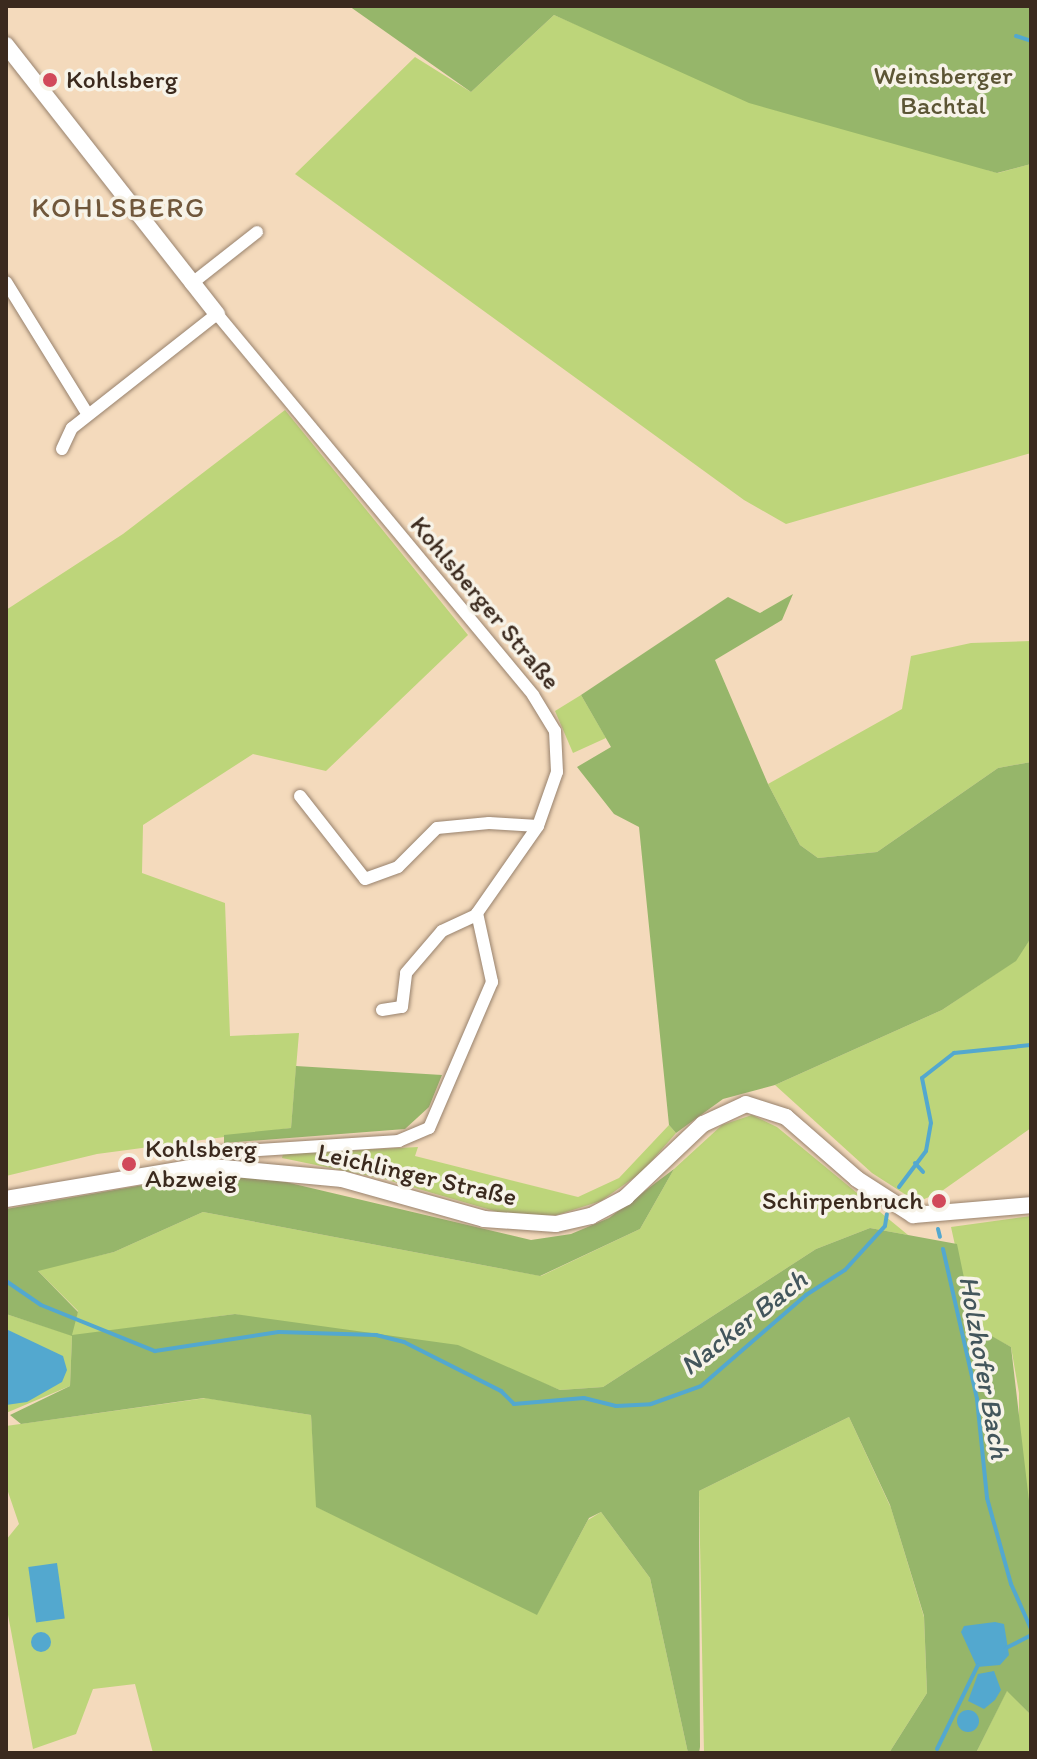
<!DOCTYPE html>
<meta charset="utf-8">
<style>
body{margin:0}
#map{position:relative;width:1037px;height:1759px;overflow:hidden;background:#f4dabc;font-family:Itim,sans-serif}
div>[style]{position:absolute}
.green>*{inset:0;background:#bdd57a}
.forest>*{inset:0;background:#96b66a}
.water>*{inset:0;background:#53a8cf;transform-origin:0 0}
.round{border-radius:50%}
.stream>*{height:4px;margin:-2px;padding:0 2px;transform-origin:2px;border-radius:2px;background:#53a8cf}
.roads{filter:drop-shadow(0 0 2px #98826d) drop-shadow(0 0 2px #98826d)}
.street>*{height:12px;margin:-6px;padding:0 6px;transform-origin:6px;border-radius:6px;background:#fff}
.secondary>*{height:16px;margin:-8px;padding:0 8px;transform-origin:8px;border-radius:8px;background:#fff}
.dots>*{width:22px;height:22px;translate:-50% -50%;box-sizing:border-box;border:4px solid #f7f3e8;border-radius:50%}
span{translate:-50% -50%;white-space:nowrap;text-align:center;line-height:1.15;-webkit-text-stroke:7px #f7f3e8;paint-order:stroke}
.park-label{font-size:26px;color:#5c5535}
.poi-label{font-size:26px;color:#3b2a1e}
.left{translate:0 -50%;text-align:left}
.right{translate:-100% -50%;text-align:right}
.street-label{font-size:26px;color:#3b2a1e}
.neighbourhood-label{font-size:28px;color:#70573b;letter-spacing:2px}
.water-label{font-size:28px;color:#43565c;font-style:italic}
.frame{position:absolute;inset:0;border:8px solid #3b2a1e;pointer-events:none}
</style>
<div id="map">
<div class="green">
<div style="clip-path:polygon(1031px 6px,987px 170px,998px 173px,1031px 164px,1031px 453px,786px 524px,744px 500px,295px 174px,415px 57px,471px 92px,554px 15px,778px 111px)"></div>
<div style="clip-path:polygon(285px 410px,468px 635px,326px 771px,253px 754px,143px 825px,142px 873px,225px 903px,230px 1036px,299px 1033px,291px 1128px,97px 1154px,6px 1176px,6px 610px,123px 534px)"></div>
<div style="clip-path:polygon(1031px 641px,1031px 762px,998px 768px,877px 852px,818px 858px,800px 845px,768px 784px,902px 709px,911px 656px,971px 643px)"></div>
<div style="clip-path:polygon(581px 695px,606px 738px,573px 753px,555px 711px)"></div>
<div style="clip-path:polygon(1031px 938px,1031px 1128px,939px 1193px,917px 1202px,872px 1173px,775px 1085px,942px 1010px,1015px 961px)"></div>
<div style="clip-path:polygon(752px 1115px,777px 1127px,908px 1235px,870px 1228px,816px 1249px,603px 1387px,560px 1390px,518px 1373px,235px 1314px,72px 1336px,70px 1386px,6px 1413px,6px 1314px,71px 1335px,78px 1311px,37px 1270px,114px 1252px,203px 1212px,541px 1276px,640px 1229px,674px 1169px,722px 1125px)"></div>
<div style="clip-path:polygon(669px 1125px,676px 1133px,642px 1172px,601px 1201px,557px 1215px,515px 1217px,384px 1179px,282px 1158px,283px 1154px,418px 1147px,415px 1156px,578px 1197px,619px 1178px)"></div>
<div style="clip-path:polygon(1031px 1216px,1031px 1521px,1019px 1478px,1019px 1393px,1011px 1347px,973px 1327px,951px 1227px)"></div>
<div style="clip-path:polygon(206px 1398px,311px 1415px,317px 1507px,537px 1614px,588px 1520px,601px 1512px,650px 1578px,688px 1753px,153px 1753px,135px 1684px,93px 1689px,76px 1734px,33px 1749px,6px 1604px,6px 1540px,19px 1524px,6px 1486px,6px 1426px)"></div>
<div style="clip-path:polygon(849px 1417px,891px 1508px,924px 1617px,927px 1693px,889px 1753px,704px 1753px,699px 1491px)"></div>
<div style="clip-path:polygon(1007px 1690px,1031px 1715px,1031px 1753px,976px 1753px)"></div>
</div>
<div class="forest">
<div style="clip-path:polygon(349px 6px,1031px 6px,1031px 164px,997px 173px,749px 103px,554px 15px,471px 92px)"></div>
<div style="clip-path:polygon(793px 594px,782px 620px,715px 660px,768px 784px,800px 845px,818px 858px,877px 852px,998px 768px,1031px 762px,1031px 938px,1016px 961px,942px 1010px,775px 1085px,723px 1099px,676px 1133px,669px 1125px,639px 827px,614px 814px,577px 767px,611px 747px,581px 695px,728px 597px,760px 613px)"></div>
<div style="clip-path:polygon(296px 1066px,442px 1075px,429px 1107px,405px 1129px,224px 1143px,224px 1135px,291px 1128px)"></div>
<div style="clip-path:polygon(674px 1169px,640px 1229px,540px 1276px,203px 1212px,114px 1252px,38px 1271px,78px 1312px,72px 1335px,235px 1314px,458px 1345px,560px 1390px,603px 1387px,816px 1249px,870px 1228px,957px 1244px,974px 1326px,1011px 1347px,1031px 1518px,1031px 1715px,1007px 1691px,976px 1753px,889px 1753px,927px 1693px,924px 1616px,890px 1505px,849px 1417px,699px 1491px,700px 1747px,699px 1753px,688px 1753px,650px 1578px,601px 1512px,589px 1518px,537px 1615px,316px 1507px,311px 1415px,204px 1398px,21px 1424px,10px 1415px,70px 1386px,72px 1336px,6px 1314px,6px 1209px,149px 1184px,173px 1187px,256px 1175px,531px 1240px,571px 1234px,609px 1218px)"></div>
</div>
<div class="water">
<div style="clip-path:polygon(6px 1329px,63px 1356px,67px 1370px,62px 1382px,27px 1402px,6px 1405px)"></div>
<div style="left:57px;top:1563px;width:56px;height:29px;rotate:82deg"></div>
<div style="clip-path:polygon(995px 1622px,1004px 1624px,1009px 1655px,1000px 1665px,977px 1667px,961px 1632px,964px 1626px)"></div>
<div class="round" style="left:31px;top:1632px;width:20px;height:20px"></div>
<div style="clip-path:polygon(994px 1671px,1001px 1690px,995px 1700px,984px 1709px,968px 1701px,978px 1674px)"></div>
<div class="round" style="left:957px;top:1710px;width:22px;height:22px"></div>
</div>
<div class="stream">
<div style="left:1016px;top:36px;width:16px;rotate:18deg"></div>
<div style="left:915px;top:1163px;width:12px;rotate:48deg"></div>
<div style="left:899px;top:1187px;width:45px;rotate:-53.1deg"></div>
<div style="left:926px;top:1151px;width:28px;rotate:-80deg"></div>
<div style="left:931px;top:1123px;width:46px;rotate:-101.3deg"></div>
<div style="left:922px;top:1078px;width:41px;rotate:-38deg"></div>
<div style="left:954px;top:1053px;width:77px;rotate:-5.9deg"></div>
<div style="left:938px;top:1229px;width:8px;rotate:76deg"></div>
<div style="left:943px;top:1249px;width:154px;rotate:77.2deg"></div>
<div style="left:977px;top:1399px;width:100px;rotate:84.2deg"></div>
<div style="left:987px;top:1498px;width:89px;rotate:74.4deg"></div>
<div style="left:1011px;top:1584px;width:49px;rotate:66deg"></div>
<div style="left:6px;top:1281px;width:42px;rotate:34.4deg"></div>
<div style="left:41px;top:1305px;width:123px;rotate:22deg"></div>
<div style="left:155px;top:1351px;width:125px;rotate:-8.7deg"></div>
<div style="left:279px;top:1332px;width:97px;rotate:1.8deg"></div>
<div style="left:376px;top:1335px;width:29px;rotate:14deg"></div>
<div style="left:404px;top:1342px;width:109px;rotate:26.8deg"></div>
<div style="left:501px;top:1391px;width:18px;rotate:45deg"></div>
<div style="left:514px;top:1404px;width:70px;rotate:-4.9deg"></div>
<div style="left:584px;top:1398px;width:33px;rotate:14deg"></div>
<div style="left:616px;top:1406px;width:35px;rotate:-3deg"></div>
<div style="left:651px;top:1404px;width:53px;rotate:-19.8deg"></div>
<div style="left:701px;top:1386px;width:139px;rotate:-40.9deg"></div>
<div style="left:806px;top:1295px;width:46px;rotate:-32.7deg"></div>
<div style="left:845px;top:1270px;width:59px;rotate:-47.7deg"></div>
<div style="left:885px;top:1226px;width:12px;rotate:-81deg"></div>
<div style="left:1006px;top:1648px;width:28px;rotate:-27deg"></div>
<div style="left:937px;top:1749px;width:93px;rotate:-64deg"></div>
</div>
<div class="roads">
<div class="street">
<div style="left:6px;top:282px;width:156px;rotate:58.3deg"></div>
<div style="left:191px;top:284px;width:84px;rotate:-38.2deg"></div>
<div style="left:62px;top:449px;width:23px;rotate:-65deg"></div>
<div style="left:72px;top:428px;width:184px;rotate:-38.2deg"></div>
<div style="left:217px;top:314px;width:495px;rotate:50.3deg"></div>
<div style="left:533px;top:695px;width:42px;rotate:58.6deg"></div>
<div style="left:555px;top:731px;width:41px;rotate:87.2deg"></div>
<div style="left:557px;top:772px;width:57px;rotate:109.4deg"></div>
<div style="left:538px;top:826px;width:106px;rotate:125deg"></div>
<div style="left:477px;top:913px;width:71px;rotate:77.7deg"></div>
<div style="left:492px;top:982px;width:159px;rotate:113.3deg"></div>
<div style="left:429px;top:1128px;width:33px;rotate:157deg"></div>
<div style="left:399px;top:1141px;width:187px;rotate:176.3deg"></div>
<div style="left:212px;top:1153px;width:16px;rotate:128deg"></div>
<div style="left:300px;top:796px;width:105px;rotate:51.9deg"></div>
<div style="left:365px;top:879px;width:35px;rotate:-20deg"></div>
<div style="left:398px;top:867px;width:55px;rotate:-45deg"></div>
<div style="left:437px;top:828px;width:52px;rotate:-5.5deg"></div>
<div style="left:489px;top:823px;width:49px;rotate:3.5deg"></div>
<div style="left:382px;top:1010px;width:20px;rotate:-9deg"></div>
<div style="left:402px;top:1007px;width:34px;rotate:-83deg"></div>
<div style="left:406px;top:973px;width:55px;rotate:-49.4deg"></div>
<div style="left:442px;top:931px;width:38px;rotate:-25deg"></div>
</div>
<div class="secondary">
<div style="left:6px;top:45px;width:342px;rotate:51.9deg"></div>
<div style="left:6px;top:1199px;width:199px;rotate:-9.6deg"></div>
<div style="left:202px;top:1166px;width:141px;rotate:5.3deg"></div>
<div style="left:342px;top:1179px;width:148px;rotate:15.7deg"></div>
<div style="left:484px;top:1219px;width:72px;rotate:4deg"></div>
<div style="left:556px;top:1224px;width:36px;rotate:-13deg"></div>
<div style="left:591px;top:1216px;width:40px;rotate:-28deg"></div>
<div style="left:626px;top:1197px;width:106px;rotate:-43.5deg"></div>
<div style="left:703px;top:1124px;width:47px;rotate:-24.9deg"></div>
<div style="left:746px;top:1104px;width:42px;rotate:18deg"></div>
<div style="left:786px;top:1117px;width:94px;rotate:41.1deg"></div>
<div style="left:857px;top:1179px;width:67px;rotate:32.7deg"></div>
<div style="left:913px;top:1215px;width:118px;rotate:-4.8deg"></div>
</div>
</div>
<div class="dots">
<div style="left:50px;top:80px;background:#d1495b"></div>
<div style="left:129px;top:1164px;background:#d1495b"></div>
<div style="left:939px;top:1201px;background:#d1495b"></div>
</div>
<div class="park-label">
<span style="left:943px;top:91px">Weinsberger<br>Bachtal</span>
</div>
<div class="poi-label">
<span class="left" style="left:66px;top:80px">Kohlsberg</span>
<span class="left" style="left:145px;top:1164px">Kohlsberg<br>Abzweig</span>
<span class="right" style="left:923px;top:1201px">Schirpenbruch</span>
</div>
<div class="street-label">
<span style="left:485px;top:603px;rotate:50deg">Kohlsberger Straße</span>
<span style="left:417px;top:1175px;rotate:13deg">Leichlinger Straße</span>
</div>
<div class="neighbourhood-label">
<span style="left:119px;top:207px">KOHLSBERG</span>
</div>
<div class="water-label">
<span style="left:743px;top:1322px;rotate:-38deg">Nacker Bach</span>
<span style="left:985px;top:1367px;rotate:80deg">Holzhofer Bach</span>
</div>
<div class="frame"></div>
</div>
